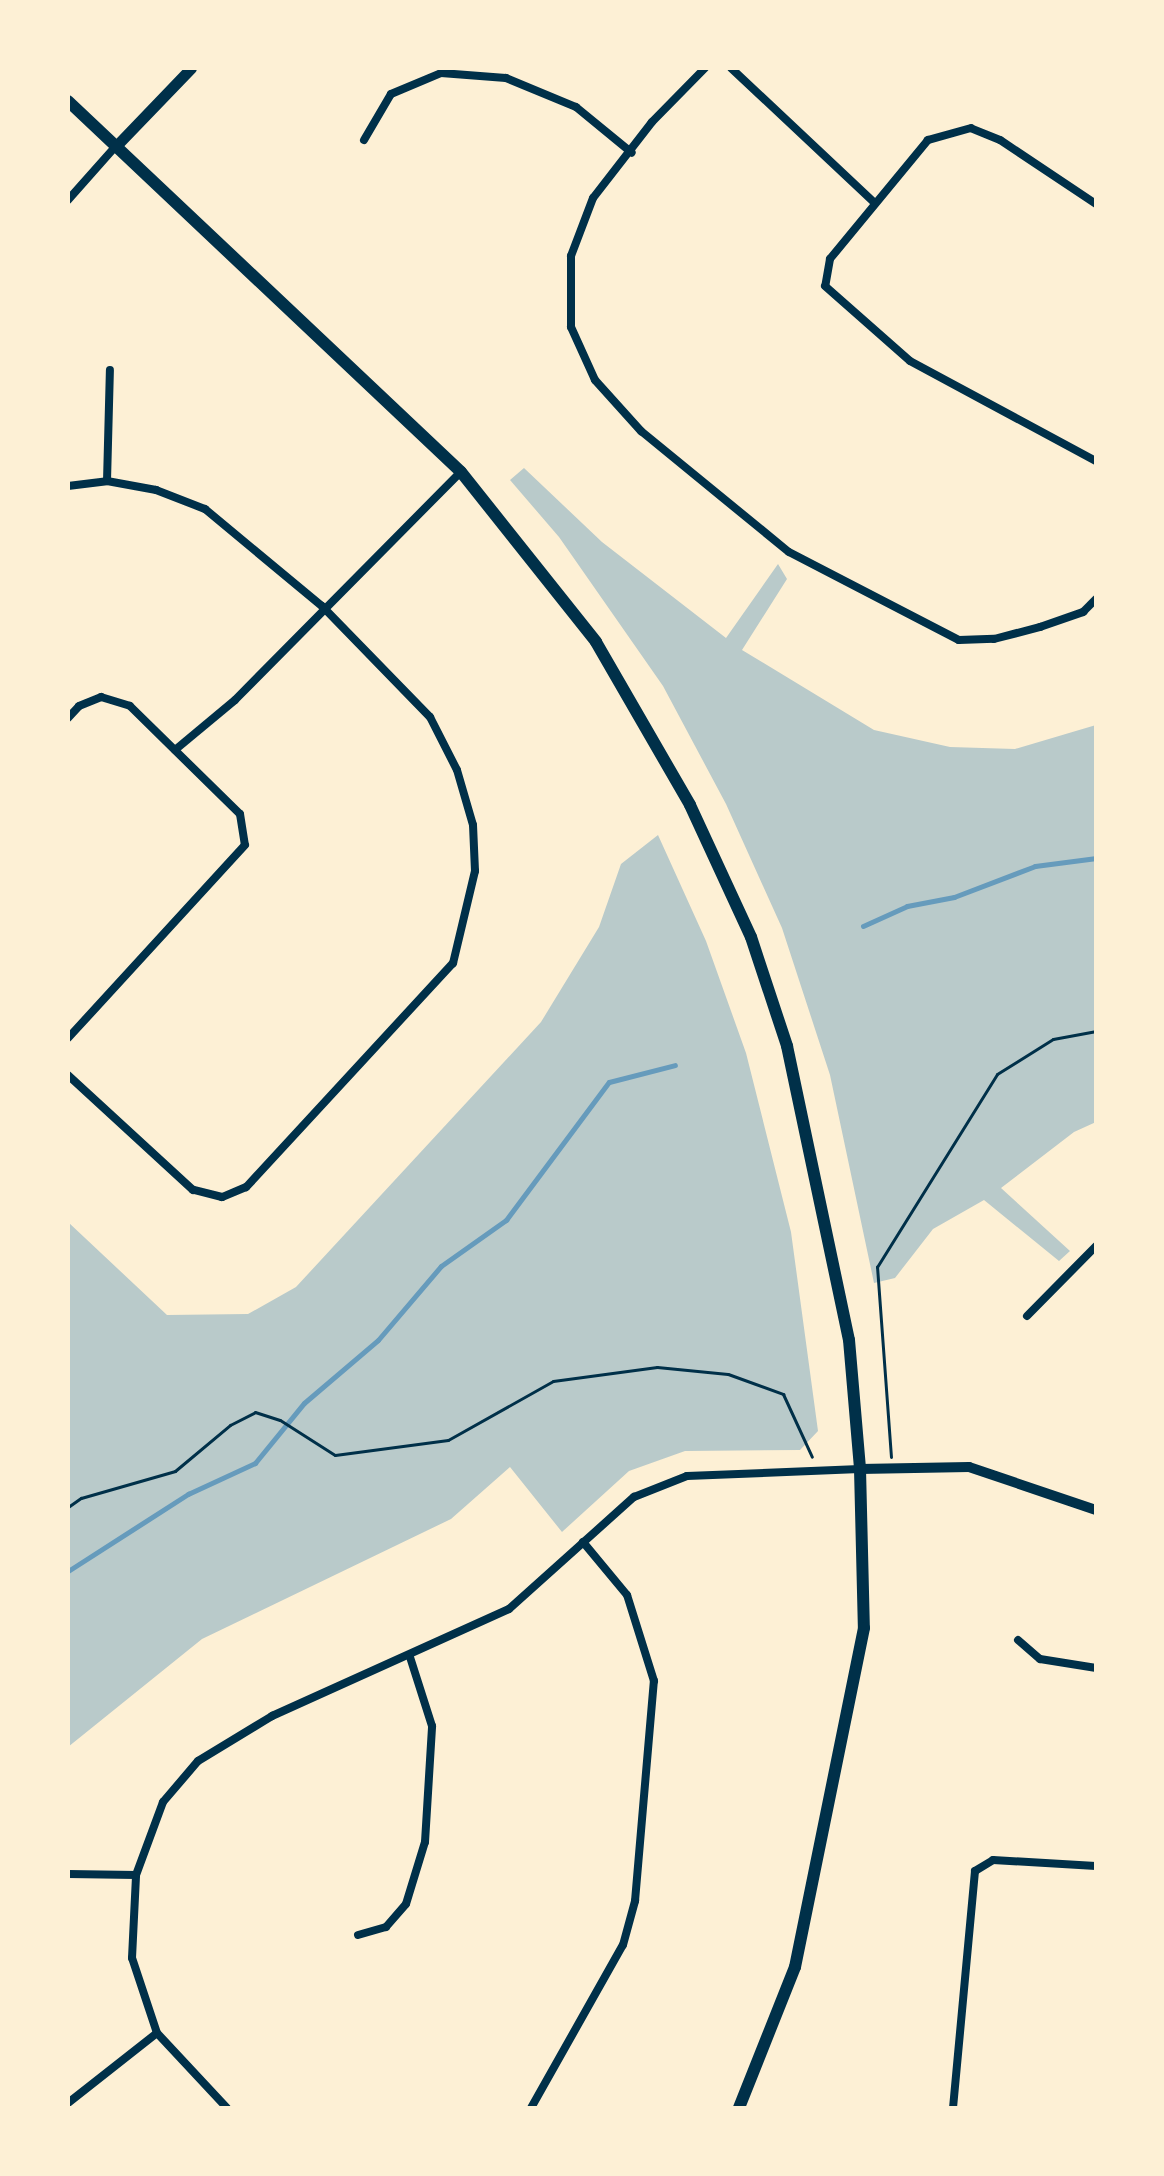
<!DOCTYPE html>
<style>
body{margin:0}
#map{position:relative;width:1164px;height:2176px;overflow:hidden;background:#fdf0d5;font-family:"Nunito Sans",sans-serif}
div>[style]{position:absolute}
.green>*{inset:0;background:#b9caca}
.stream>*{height:5px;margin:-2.5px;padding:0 2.5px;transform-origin:2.5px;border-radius:2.5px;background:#669bbc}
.path>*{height:3px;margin:-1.5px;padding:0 1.5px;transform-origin:1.5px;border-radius:1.5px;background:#003049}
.minor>*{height:8px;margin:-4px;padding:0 4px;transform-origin:4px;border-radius:4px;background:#003049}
.tertiary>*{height:10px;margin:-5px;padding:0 5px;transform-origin:5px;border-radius:5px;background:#003049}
.secondary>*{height:11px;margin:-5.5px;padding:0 5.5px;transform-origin:5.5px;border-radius:5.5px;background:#003049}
.primary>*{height:12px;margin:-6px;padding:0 6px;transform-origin:6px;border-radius:6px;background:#003049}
span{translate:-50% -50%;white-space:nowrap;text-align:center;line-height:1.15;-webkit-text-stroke:6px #fdf0d5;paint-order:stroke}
.frame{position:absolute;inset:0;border:70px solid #fdf0d5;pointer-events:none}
</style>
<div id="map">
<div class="green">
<div style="clip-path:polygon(524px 468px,602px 542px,726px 638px,778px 564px,787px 579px,742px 650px,874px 730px,950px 747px,1015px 749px,1096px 725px,1096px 1122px,1074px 1132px,1001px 1188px,1070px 1251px,1059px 1261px,984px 1200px,933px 1229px,895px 1278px,874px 1283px,830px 1075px,782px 928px,726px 804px,663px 686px,559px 537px,510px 480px)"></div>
<div style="clip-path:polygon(658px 835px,706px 941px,746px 1053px,791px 1232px,818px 1431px,800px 1450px,685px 1451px,629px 1471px,562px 1532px,510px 1467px,451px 1519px,202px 1639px,68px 1747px,68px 1222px,167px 1315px,248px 1314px,296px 1287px,541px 1022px,599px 927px,621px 864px)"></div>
</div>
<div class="stream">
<div style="left:863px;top:926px;width:48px;rotate:-24.4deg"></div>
<div style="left:907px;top:906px;width:48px;rotate:-10.8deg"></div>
<div style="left:954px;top:897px;width:87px;rotate:-20.9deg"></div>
<div style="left:1035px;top:866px;width:62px;rotate:-7.5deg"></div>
<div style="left:68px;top:1571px;width:143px;rotate:-32.7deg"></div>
<div style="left:188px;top:1494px;width:74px;rotate:-24.8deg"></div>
<div style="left:255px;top:1463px;width:77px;rotate:-50.8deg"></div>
<div style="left:304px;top:1403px;width:97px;rotate:-40.4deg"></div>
<div style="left:378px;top:1340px;width:97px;rotate:-49.6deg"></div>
<div style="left:441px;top:1266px;width:80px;rotate:-35.3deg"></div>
<div style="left:506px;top:1220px;width:172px;rotate:-53.3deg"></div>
<div style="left:609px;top:1082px;width:68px;rotate:-14.4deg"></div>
</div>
<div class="path">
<div style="left:891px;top:1457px;width:191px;rotate:-94.2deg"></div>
<div style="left:877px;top:1267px;width:227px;rotate:-58.1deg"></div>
<div style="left:997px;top:1074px;width:66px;rotate:-32deg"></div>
<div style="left:1053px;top:1039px;width:44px;rotate:-10.5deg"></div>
<div style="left:68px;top:1507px;width:16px;rotate:-35deg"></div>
<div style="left:81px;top:1498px;width:98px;rotate:-16deg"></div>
<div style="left:175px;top:1471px;width:72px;rotate:-39.9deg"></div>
<div style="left:230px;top:1425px;width:28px;rotate:-27deg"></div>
<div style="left:255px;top:1412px;width:26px;rotate:18deg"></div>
<div style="left:280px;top:1420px;width:65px;rotate:32.5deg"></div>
<div style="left:335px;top:1455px;width:114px;rotate:-7.6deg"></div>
<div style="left:448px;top:1440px;width:120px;rotate:-29.3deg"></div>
<div style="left:553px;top:1381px;width:105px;rotate:-7.7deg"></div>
<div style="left:657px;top:1367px;width:71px;rotate:5.6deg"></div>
<div style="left:728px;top:1374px;width:59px;rotate:20deg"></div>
<div style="left:783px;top:1394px;width:69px;rotate:65.3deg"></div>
</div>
<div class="minor">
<div style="left:705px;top:68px;width:76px;rotate:134.5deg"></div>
<div style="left:652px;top:122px;width:96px;rotate:127.8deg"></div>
<div style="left:593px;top:198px;width:62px;rotate:110.8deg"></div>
<div style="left:571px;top:256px;width:71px;rotate:90deg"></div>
<div style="left:571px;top:327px;width:58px;rotate:65.6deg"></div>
<div style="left:595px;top:380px;width:69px;rotate:48deg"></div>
<div style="left:641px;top:431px;width:191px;rotate:39.3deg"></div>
<div style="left:789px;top:552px;width:191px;rotate:27.4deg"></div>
<div style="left:959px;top:640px;width:35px;rotate:-2deg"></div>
<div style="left:994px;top:639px;width:48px;rotate:-14.6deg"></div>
<div style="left:1040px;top:627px;width:46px;rotate:-19.2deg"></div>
<div style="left:1083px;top:612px;width:18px;rotate:-45deg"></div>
<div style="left:731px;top:68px;width:197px;rotate:43.2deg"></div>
<div style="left:364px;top:140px;width:53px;rotate:-59.6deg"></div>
<div style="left:391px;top:94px;width:54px;rotate:-22.8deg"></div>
<div style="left:441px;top:73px;width:65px;rotate:4.4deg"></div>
<div style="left:506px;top:78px;width:76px;rotate:22.5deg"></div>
<div style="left:576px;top:107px;width:72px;rotate:39.4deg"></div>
<div style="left:68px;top:200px;width:72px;rotate:-48.4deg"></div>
<div style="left:1096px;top:204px;width:115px;rotate:-146.3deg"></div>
<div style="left:1000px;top:140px;width:31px;rotate:-158deg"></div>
<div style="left:971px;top:128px;width:45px;rotate:164.4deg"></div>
<div style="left:928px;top:140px;width:154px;rotate:129.5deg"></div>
<div style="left:830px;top:259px;width:27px;rotate:100deg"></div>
<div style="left:825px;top:286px;width:113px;rotate:41.4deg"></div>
<div style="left:910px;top:361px;width:211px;rotate:28.3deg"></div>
<div style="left:107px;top:481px;width:111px;rotate:-88.5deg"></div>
<div style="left:68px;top:486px;width:39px;rotate:-7deg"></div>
<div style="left:107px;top:481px;width:50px;rotate:10.4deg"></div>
<div style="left:156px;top:490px;width:53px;rotate:21.2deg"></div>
<div style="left:205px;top:509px;width:152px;rotate:39.7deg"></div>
<div style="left:322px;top:606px;width:155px;rotate:45.8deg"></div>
<div style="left:430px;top:717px;width:59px;rotate:63deg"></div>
<div style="left:457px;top:770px;width:57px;rotate:73.8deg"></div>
<div style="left:473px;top:825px;width:46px;rotate:87.5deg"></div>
<div style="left:475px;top:871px;width:95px;rotate:103.4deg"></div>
<div style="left:453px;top:963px;width:305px;rotate:132.7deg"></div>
<div style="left:246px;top:1187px;width:26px;rotate:157deg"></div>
<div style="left:222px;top:1197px;width:30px;rotate:-166deg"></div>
<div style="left:193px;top:1190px;width:170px;rotate:-137.4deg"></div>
<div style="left:68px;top:718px;width:16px;rotate:-47deg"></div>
<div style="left:79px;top:706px;width:24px;rotate:-22deg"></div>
<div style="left:101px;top:697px;width:30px;rotate:17deg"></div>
<div style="left:130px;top:706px;width:154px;rotate:44.5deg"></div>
<div style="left:240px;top:814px;width:31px;rotate:81deg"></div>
<div style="left:245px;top:845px;width:262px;rotate:132.5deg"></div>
<div style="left:175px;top:750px;width:78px;rotate:-39.8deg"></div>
<div style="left:235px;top:700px;width:321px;rotate:-45.3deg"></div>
<div style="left:1027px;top:1316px;width:98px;rotate:-45.4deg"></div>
<div style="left:1018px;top:1640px;width:29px;rotate:41deg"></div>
<div style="left:1040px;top:1659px;width:57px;rotate:9.1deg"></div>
<div style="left:68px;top:1874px;width:68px;rotate:0.8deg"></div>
<div style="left:358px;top:1935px;width:29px;rotate:-16deg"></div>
<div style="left:386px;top:1927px;width:30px;rotate:-49deg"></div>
<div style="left:406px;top:1904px;width:65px;rotate:-73deg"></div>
<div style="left:425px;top:1842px;width:116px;rotate:-86.5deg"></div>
<div style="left:432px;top:1726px;width:72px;rotate:-107.7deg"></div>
<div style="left:68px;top:2103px;width:113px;rotate:-38.2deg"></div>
<div style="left:227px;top:2108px;width:103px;rotate:-133deg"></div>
<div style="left:157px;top:2033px;width:79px;rotate:-108.4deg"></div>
<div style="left:132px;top:1958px;width:83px;rotate:-87.2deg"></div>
<div style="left:136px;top:1875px;width:78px;rotate:-69.7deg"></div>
<div style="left:163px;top:1802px;width:54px;rotate:-49.5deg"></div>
<div style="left:198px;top:1761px;width:87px;rotate:-31.3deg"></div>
<div style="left:272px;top:1716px;width:260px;rotate:-24.3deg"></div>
<div style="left:509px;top:1609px;width:168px;rotate:-41.9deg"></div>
<div style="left:634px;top:1497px;width:57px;rotate:-21.6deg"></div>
<div style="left:687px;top:1476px;width:173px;rotate:-2.3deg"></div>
<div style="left:531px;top:2108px;width:187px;rotate:-60.6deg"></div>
<div style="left:623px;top:1945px;width:46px;rotate:-74.7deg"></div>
<div style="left:635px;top:1901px;width:221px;rotate:-85.1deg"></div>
<div style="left:654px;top:1681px;width:90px;rotate:-107.4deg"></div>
<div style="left:627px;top:1595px;width:69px;rotate:-129.7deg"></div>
<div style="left:953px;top:2108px;width:238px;rotate:-84.7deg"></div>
<div style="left:975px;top:1871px;width:21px;rotate:-31deg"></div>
<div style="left:993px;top:1860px;width:103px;rotate:3.3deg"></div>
</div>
<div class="tertiary">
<div style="left:860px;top:1469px;width:109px;rotate:-1.1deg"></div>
<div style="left:969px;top:1467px;width:134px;rotate:18.7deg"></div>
</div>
<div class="secondary">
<div style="left:116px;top:146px;width:108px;rotate:-46.1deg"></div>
</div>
<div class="primary">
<div style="left:68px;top:101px;width:540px;rotate:43.35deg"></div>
<div style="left:461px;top:472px;width:217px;rotate:51.5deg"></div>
<div style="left:596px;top:642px;width:188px;rotate:60deg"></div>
<div style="left:690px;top:805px;width:145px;rotate:65.2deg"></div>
<div style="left:751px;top:937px;width:115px;rotate:71.7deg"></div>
<div style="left:787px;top:1046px;width:300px;rotate:78.1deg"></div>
<div style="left:849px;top:1340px;width:129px;rotate:85.1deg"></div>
<div style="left:860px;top:1469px;width:159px;rotate:88.6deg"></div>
<div style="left:864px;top:1628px;width:346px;rotate:101.5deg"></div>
<div style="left:795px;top:1967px;width:152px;rotate:111.7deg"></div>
</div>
<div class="frame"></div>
</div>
